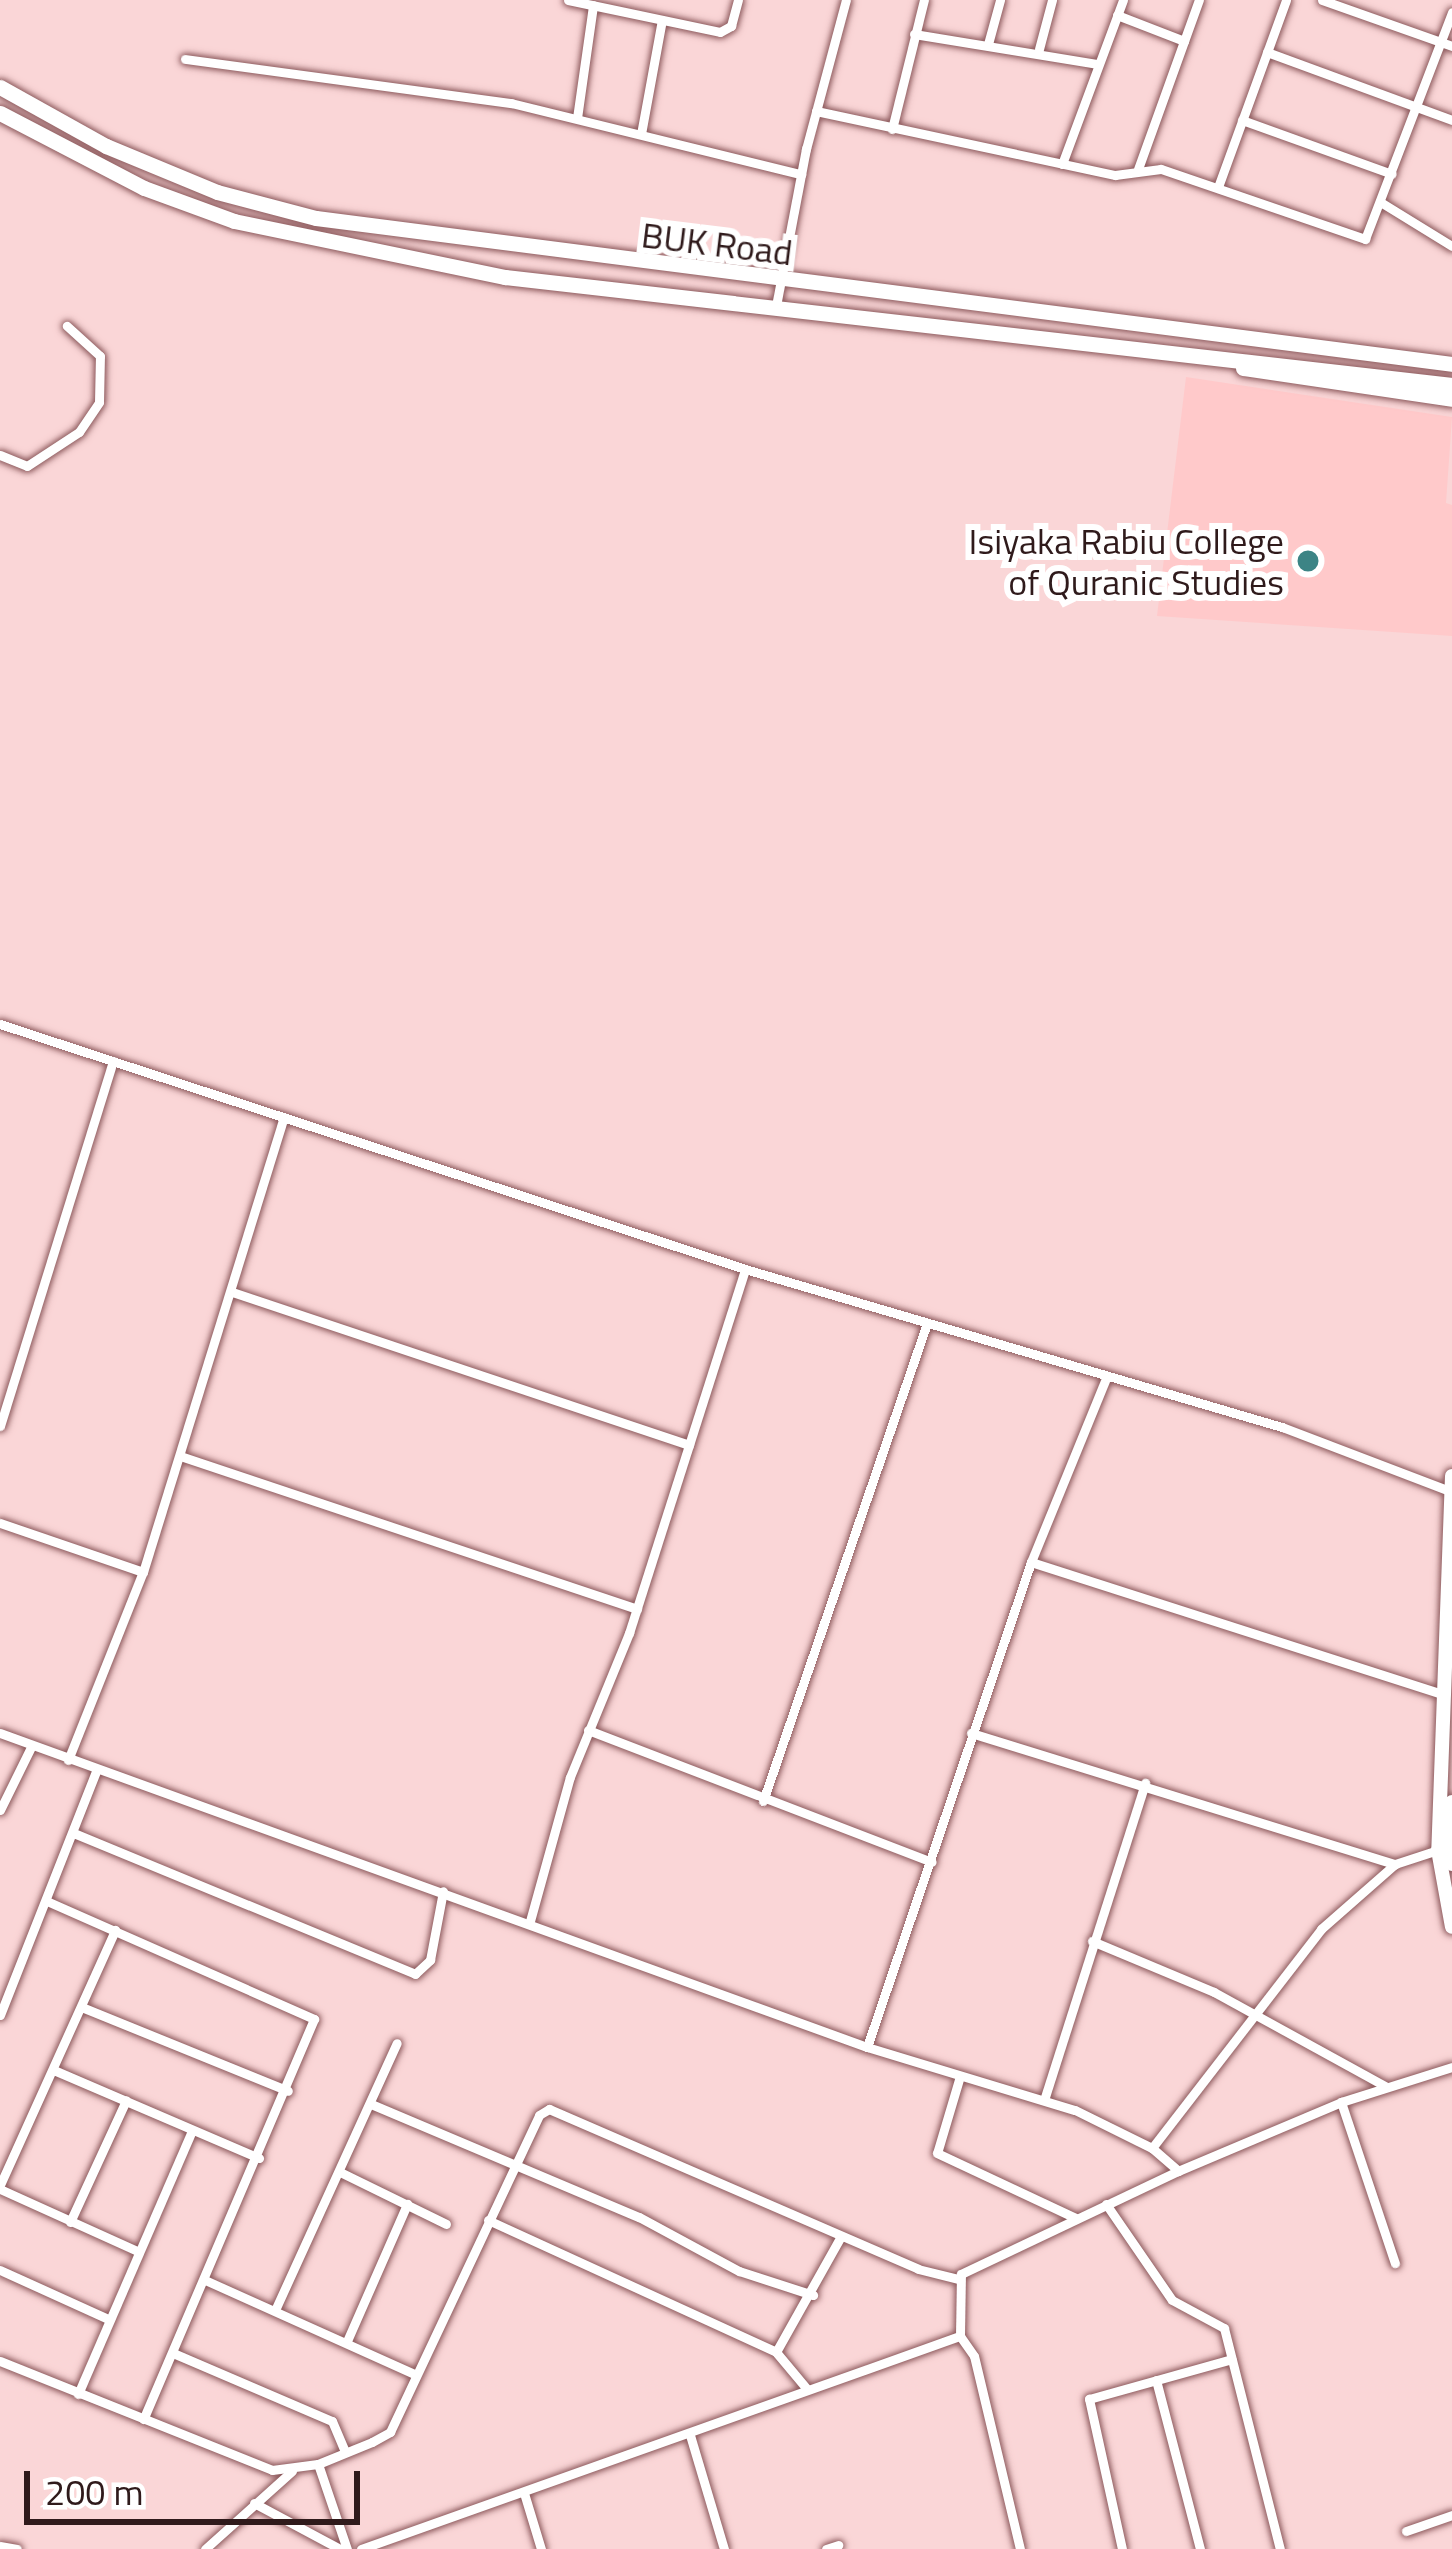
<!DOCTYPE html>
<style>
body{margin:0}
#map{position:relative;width:1452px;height:2549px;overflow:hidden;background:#fad6d7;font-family:"Titillium Web",sans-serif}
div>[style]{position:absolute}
.built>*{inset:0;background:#ffc9ca}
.roads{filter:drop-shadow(0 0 3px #8c595c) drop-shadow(0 0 3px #8c595c)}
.minor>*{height:9px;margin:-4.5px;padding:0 4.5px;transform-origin:4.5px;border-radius:4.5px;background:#fff}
.secondary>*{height:14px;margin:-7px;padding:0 7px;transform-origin:7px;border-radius:7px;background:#fff}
.primary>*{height:15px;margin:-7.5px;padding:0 7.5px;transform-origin:7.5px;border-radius:7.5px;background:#fff}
.dots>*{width:33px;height:33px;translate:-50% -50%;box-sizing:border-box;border:6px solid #fff;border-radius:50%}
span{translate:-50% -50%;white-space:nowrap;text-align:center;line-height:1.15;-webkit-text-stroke:12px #fff;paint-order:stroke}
.street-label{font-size:36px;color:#2f1a1b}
.poi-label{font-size:36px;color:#2f1a1b}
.right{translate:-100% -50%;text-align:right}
.scale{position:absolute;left:24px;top:2471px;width:336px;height:54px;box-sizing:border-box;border:6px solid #2f1a1b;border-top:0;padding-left:15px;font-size:36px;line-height:42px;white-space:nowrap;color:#2f1a1b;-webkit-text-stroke:9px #fff;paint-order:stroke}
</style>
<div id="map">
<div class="built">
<div style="clip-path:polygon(1186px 377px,1452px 417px,1446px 503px,1452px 505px,1452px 636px,1157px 616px)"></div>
</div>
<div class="roads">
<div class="minor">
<div style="left:568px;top:0;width:155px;rotate:11.9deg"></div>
<div style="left:720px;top:32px;width:13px;rotate:-29deg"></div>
<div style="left:731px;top:26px;width:27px;rotate:-75deg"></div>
<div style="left:1322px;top:0;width:138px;rotate:19.5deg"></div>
<div style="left:1117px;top:15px;width:72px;rotate:21.2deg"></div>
<div style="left:914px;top:34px;width:185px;rotate:9.3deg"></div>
<div style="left:988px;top:44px;width:46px;rotate:-74.7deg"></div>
<div style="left:1039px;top:49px;width:51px;rotate:-75.1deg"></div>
<div style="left:1267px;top:52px;width:197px;rotate:20.2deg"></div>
<div style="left:185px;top:59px;width:329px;rotate:7.7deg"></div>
<div style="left:511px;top:103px;width:299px;rotate:13.8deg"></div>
<div style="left:816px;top:111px;width:306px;rotate:12.1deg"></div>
<div style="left:1115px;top:175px;width:46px;rotate:-7.4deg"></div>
<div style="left:1161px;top:169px;width:216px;rotate:18.9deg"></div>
<div style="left:1365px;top:239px;width:243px;rotate:-69deg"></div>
<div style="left:577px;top:118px;width:114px;rotate:-81.9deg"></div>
<div style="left:1242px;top:120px;width:159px;rotate:19.8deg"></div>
<div style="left:892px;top:129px;width:133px;rotate:-76.1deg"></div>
<div style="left:641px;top:134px;width:116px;rotate:-79.6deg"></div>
<div style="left:1062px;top:164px;width:175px;rotate:-69.6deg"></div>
<div style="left:1138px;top:169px;width:180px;rotate:-70.2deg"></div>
<div style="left:1218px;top:187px;width:199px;rotate:-70deg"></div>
<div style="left:1382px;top:203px;width:82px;rotate:31.6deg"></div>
<div style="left:776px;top:306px;width:160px;rotate:-79.2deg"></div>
<div style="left:806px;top:149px;width:154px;rotate:-75deg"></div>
<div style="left:0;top:455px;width:29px;rotate:22deg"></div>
<div style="left:27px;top:466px;width:62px;rotate:-33.2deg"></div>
<div style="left:79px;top:432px;width:36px;rotate:-56deg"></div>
<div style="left:99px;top:402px;width:46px;rotate:-88.8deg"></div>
<div style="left:100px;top:356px;width:45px;rotate:-137.7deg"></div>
<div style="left:0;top:1024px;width:784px;rotate:18.2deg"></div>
<div style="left:745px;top:1269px;width:560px;rotate:16.4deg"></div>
<div style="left:1282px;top:1427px;width:182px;rotate:20.9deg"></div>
<div style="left:232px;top:1292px;width:482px;rotate:18.5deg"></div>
<div style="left:0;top:1426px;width:382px;rotate:-72.8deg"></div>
<div style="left:180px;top:1456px;width:482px;rotate:18.5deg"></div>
<div style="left:0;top:1523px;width:151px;rotate:18.9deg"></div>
<div style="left:1031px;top:1562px;width:435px;rotate:17.8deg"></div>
<div style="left:588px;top:1730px;width:368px;rotate:21deg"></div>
<div style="left:0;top:1733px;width:922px;rotate:19.91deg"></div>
<div style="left:867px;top:2047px;width:217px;rotate:16.9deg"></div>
<div style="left:1075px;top:2110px;width:86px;rotate:26.3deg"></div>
<div style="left:1152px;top:2148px;width:35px;rotate:41deg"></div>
<div style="left:971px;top:1733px;width:444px;rotate:17.2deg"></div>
<div style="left:68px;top:1760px;width:202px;rotate:-68.3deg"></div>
<div style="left:143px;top:1572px;width:476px;rotate:-72.8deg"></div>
<div style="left:763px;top:1801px;width:505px;rotate:-71.06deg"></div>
<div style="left:0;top:1810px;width:70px;rotate:-63.8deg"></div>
<div style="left:76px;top:1834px;width:367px;rotate:22.4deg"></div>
<div style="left:415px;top:1974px;width:21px;rotate:-43deg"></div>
<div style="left:430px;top:1960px;width:70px;rotate:-79.3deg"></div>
<div style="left:49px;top:1902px;width:290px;rotate:23.8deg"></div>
<div style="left:314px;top:2019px;width:435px;rotate:113.1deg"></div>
<div style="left:530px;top:1921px;width:149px;rotate:-74.5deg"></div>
<div style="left:570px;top:1777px;width:156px;rotate:-67.7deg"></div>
<div style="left:629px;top:1633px;width:382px;rotate:-72.3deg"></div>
<div style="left:1092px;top:1941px;width:132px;rotate:22.7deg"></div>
<div style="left:1214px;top:1992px;width:195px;rotate:28.8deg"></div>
<div style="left:84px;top:2008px;width:220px;rotate:22.1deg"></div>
<div style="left:0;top:2015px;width:262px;rotate:-68.5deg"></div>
<div style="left:867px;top:2047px;width:512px;rotate:-71.32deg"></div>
<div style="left:1031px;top:1562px;width:201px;rotate:-67.8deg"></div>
<div style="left:56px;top:2071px;width:221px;rotate:23.2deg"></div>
<div style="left:960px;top:2076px;width:80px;rotate:106.6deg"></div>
<div style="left:937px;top:2153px;width:153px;rotate:25.1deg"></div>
<div style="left:1044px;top:2100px;width:333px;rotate:-72.3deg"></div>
<div style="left:1341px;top:2102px;width:170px;rotate:71.5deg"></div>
<div style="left:371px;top:2104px;width:291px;rotate:22.9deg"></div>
<div style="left:639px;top:2217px;width:114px;rotate:28.4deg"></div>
<div style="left:739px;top:2271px;width:78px;rotate:18deg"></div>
<div style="left:1152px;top:2148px;width:277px;rotate:-52.3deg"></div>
<div style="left:1321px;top:1929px;width:98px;rotate:-41.3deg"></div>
<div style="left:1395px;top:1864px;width:45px;rotate:-18deg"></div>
<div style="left:340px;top:2172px;width:118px;rotate:26.1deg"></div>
<div style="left:0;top:2185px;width:280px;rotate:-65.7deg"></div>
<div style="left:0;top:2189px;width:150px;rotate:24.3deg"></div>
<div style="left:1106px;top:2204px;width:116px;rotate:55.5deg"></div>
<div style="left:1172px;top:2300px;width:59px;rotate:28.3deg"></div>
<div style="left:1224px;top:2328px;width:228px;rotate:75.8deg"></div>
<div style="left:488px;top:2220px;width:317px;rotate:24.6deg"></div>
<div style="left:776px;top:2352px;width:48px;rotate:50deg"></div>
<div style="left:70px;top:2222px;width:134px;rotate:-65.3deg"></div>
<div style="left:0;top:2270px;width:119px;rotate:24.4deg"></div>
<div style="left:205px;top:2280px;width:231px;rotate:24.2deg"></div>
<div style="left:276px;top:2308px;width:291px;rotate:-65.5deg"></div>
<div style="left:347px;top:2341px;width:150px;rotate:-66.3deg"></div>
<div style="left:776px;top:2352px;width:133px;rotate:-60.7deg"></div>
<div style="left:173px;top:2353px;width:173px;rotate:23.2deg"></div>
<div style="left:332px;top:2421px;width:33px;rotate:67deg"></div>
<div style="left:0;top:2361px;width:293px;rotate:21.8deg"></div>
<div style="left:272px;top:2470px;width:46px;rotate:-7.4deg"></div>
<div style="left:318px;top:2464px;width:58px;rotate:-22.2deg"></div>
<div style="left:372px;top:2442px;width:21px;rotate:-29deg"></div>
<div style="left:390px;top:2432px;width:350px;rotate:-64.8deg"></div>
<div style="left:539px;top:2115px;width:12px;rotate:-31deg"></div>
<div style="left:549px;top:2109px;width:402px;rotate:23.4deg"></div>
<div style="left:918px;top:2269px;width:41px;rotate:14deg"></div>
<div style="left:1156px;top:2380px;width:175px;rotate:75.4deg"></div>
<div style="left:78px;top:2394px;width:287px;rotate:-66.6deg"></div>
<div style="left:690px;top:2435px;width:119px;rotate:73.4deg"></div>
<div style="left:318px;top:2464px;width:90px;rotate:71.2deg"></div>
<div style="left:524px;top:2493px;width:59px;rotate:73.1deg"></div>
<div style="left:254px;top:2503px;width:98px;rotate:28.1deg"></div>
<div style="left:1406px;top:2531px;width:49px;rotate:-19.2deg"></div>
<div style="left:0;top:2546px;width:17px;rotate:10deg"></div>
<div style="left:205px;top:2549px;width:117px;rotate:-41.9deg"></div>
<div style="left:361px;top:2549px;width:636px;rotate:-19.58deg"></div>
<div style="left:826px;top:2549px;width:13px;rotate:-18deg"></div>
<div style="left:1020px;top:2549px;width:198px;rotate:-103.4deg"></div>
<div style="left:974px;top:2356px;width:24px;rotate:-125deg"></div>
<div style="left:960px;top:2336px;width:62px;rotate:-89.1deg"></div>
<div style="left:961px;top:2274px;width:240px;rotate:-25.4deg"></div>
<div style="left:1178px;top:2171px;width:177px;rotate:-22.9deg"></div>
<div style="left:1341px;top:2102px;width:116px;rotate:-17.5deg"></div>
<div style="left:1122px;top:2549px;width:154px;rotate:-102.4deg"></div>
<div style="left:1089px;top:2399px;width:148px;rotate:-15.6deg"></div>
</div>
<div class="secondary">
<div style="left:1452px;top:1476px;width:374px;rotate:92.1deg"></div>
<div style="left:1438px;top:1850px;width:78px;rotate:79.7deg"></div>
<div style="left:1452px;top:1802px;width:62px;rotate:90deg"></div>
</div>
<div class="primary">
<div style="left:0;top:87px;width:121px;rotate:29.1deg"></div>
<div style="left:106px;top:146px;width:120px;rotate:22.5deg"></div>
<div style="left:217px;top:192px;width:102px;rotate:14.7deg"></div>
<div style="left:316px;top:218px;width:1145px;rotate:7.32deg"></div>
<div style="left:0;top:113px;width:162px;rotate:27.5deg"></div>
<div style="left:144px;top:188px;width:96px;rotate:20.1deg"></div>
<div style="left:234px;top:221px;width:277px;rotate:11.7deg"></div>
<div style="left:505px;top:277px;width:953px;rotate:6.51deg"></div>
<div style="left:1243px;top:368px;width:211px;rotate:8.4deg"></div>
</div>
</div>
<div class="dots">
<div style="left:1308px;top:561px;background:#3c8485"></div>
</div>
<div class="street-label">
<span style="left:717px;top:243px;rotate:7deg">BUK Road</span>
</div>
<div class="poi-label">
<span class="right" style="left:1284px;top:561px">Isiyaka Rabiu College<br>of Quranic Studies</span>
</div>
<div class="scale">200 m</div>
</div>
